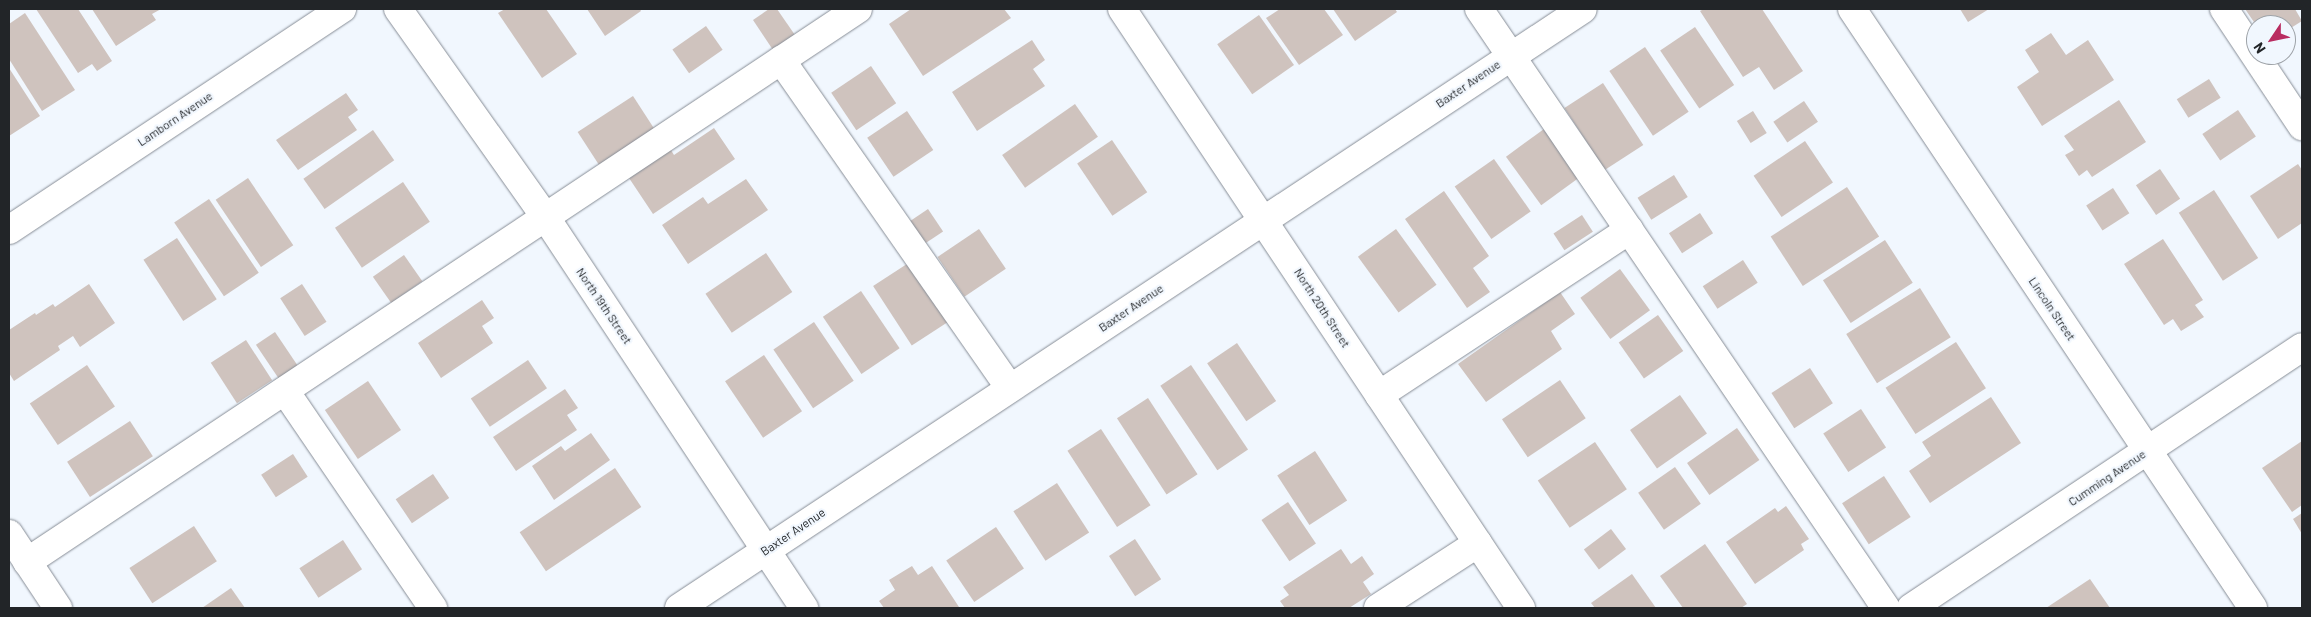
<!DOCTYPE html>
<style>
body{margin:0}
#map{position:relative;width:2311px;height:617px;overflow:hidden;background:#f1f7fe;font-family:Barlow,sans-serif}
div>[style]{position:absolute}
.building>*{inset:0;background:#cfc3be;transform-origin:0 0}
.roads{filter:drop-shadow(0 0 1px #878d96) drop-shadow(0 0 1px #878d96)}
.minor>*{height:28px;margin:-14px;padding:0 14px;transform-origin:14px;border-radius:14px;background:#fff}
span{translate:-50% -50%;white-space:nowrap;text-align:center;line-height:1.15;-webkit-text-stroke:4.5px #f1f7fe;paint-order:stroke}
.street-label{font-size:12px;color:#222528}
.frame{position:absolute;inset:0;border:10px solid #222528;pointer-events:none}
.north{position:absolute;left:2246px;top:15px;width:50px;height:50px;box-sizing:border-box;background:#f1f7fe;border:1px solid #9ea3a8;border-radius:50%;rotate:236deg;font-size:14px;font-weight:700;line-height:20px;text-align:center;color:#222528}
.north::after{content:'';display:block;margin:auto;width:18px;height:22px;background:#b92c61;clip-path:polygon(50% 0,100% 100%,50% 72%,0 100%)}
</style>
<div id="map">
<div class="building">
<div style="clip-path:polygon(36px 9px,78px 9px,112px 61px,97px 71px,92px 64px,78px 73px)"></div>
<div style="clip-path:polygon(92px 9px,161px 9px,152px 14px,156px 20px,116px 46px)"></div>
<div style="clip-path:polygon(505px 9px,546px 9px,577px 54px,542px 78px,498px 13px)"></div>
<div style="clip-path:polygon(587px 9px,640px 9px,641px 11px,605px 36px)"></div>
<div style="clip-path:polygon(769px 9px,777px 9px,797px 38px,775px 53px,753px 20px)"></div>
<div style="clip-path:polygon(911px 9px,1004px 9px,1011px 18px,923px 76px,889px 24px)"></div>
<div style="clip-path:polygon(1280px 9px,1324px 9px,1343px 35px,1299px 65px,1266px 18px)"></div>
<div style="clip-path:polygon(1333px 9px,1395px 9px,1397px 12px,1355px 41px)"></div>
<div style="clip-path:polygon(1704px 9px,1762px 9px,1803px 71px,1774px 90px,1759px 67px,1743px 77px,1700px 11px)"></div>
<div style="clip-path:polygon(1960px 9px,1989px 9px,1968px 22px)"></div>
<div style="clip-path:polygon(2245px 9px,2295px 9px,2302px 21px,2286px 31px,2286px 25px,2256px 25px)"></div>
<div style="clip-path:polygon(25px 13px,75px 90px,42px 111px,9px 59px,9px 24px)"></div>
<div style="left:1259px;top:15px;width:61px;height:51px;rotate:55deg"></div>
<div style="left:706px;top:26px;width:29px;height:41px;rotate:55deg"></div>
<div style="left:1695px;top:27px;width:70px;height:42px;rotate:56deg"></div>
<div style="clip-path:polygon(2051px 33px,2066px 55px,2088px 40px,2114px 80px,2042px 126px,2017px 87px,2039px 72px,2025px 50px)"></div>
<div style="clip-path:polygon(1032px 40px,1045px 60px,1033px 69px,1045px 86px,977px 131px,952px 92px)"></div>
<div style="left:1645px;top:47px;width:78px;height:43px;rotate:56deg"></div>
<div style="left:871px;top:66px;width:45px;height:48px;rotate:56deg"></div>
<div style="clip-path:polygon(9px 68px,40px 116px,9px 136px)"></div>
<div style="left:2209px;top:79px;width:22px;height:38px;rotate:58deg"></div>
<div style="left:1603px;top:83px;width:74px;height:46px;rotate:57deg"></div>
<div style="clip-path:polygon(346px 93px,358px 110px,348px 117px,357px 130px,298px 170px,276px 140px)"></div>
<div style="left:633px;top:96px;width:42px;height:66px;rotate:57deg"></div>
<div style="clip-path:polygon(2119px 100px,2146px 142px,2092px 177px,2087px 170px,2079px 176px,2065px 155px,2074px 150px,2064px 136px)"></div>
<div style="left:1804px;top:101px;width:25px;height:37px;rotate:56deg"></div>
<div style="left:1075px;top:104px;width:40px;height:89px;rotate:55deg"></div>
<div style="left:2238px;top:110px;width:32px;height:43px;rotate:56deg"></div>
<div style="left:907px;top:111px;width:47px;height:48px;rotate:56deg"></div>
<div style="left:1753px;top:111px;width:26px;height:19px;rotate:58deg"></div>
<div style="clip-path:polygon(714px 128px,735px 159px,653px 214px,627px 175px,669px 147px,674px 155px)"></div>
<div style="left:1544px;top:129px;width:60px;height:47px;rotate:54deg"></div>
<div style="left:373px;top:130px;width:37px;height:85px;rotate:55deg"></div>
<div style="left:1112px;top:140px;width:63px;height:42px;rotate:56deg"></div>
<div style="left:1805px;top:141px;width:50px;height:62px;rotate:56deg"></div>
<div style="left:1494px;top:159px;width:64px;height:48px;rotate:55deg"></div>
<div style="clip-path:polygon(2298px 164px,2302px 170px,2302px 223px,2278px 239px,2250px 196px)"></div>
<div style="left:2160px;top:169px;width:36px;height:29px;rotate:56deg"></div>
<div style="left:1674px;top:175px;width:26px;height:43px;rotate:58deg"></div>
<div style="left:248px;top:178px;width:81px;height:39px;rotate:56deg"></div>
<div style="clip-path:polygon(746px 179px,768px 210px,688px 264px,662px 225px,703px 197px,708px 204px)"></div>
<div style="left:403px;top:182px;width:48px;height:82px;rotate:56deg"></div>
<div style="left:1847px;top:187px;width:59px;height:91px;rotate:57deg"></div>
<div style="left:2113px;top:188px;width:30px;height:32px;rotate:57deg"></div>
<div style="left:2214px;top:190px;width:81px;height:42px;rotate:57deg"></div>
<div style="clip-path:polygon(1444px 191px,1489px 256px,1473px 268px,1490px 292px,1467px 308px,1405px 219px)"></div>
<div style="left:209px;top:199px;width:89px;height:42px;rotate:56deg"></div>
<div style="left:928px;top:209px;width:27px;height:25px;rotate:56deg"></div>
<div style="left:1700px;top:213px;width:24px;height:37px;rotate:57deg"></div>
<div style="left:1582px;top:215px;width:20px;height:34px;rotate:57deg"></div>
<div style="left:979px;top:229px;width:48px;height:50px;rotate:56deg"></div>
<div style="left:1396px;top:229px;width:69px;height:47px;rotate:54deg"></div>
<div style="left:177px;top:238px;width:73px;height:40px;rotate:57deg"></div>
<div style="clip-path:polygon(2163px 239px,2203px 300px,2195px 305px,2204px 317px,2181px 331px,2173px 319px,2164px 325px,2124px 264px)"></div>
<div style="left:1885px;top:240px;width:51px;height:74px;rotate:57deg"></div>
<div style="left:766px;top:253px;width:47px;height:73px;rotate:56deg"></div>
<div style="left:404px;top:255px;width:32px;height:38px;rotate:55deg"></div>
<div style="left:1743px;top:260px;width:27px;height:48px;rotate:57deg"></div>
<div style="left:910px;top:262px;width:71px;height:44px;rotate:57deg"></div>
<div style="left:1620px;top:269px;width:51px;height:49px;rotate:54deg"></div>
<div style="clip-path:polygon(89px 284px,115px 323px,80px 347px,73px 336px,58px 346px,60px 350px,14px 381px,9px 373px,9px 330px,35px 313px,36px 315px,53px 304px,55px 307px)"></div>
<div style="left:302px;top:284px;width:45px;height:26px;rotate:57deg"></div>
<div style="left:1920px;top:288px;width:58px;height:87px;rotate:58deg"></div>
<div style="left:861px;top:291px;width:69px;height:46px;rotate:56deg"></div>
<div style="clip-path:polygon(1560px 292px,1575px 314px,1551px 331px,1562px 349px,1486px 402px,1458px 364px)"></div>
<div style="clip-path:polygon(482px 300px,494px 318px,482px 326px,493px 343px,441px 378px,418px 343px)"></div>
<div style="left:1658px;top:315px;width:44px;height:48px;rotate:55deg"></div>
<div style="left:814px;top:322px;width:71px;height:49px;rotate:56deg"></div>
<div style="left:275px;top:332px;width:41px;height:23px;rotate:56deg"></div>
<div style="left:246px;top:340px;width:48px;height:42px;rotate:57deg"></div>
<div style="left:1956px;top:342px;width:55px;height:84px;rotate:57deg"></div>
<div style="left:1237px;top:343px;width:70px;height:36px;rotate:56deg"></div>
<div style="left:764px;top:355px;width:68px;height:47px;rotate:56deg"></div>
<div style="left:528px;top:360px;width:34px;height:69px;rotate:56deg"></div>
<div style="left:87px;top:365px;width:50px;height:69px;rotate:56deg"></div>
<div style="left:1191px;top:365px;width:102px;height:37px;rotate:56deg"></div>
<div style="left:1810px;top:368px;width:42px;height:46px;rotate:57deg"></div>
<div style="left:1560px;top:380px;width:46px;height:70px;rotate:56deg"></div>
<div style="left:368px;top:381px;width:59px;height:52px;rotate:56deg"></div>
<div style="clip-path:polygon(565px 389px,578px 408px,567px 415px,577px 430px,516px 471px,493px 437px)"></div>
<div style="left:1680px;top:395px;width:47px;height:61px;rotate:55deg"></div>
<div style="clip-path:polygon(1991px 397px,2021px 443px,1930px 503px,1909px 471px,1931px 456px,1922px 442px)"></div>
<div style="left:1148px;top:398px;width:91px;height:37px;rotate:57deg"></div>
<div style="left:1861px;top:409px;width:46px;height:45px;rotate:57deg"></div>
<div style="left:130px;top:421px;width:42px;height:75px;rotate:57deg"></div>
<div style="left:1737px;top:428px;width:39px;height:61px;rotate:55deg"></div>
<div style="left:1101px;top:429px;width:91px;height:40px;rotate:57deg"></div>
<div style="clip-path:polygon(591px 433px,610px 460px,554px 500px,532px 466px,561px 446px,565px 451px)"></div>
<div style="clip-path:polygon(2302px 441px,2302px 505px,2292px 512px,2262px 468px)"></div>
<div style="left:1595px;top:442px;width:57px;height:69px;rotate:56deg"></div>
<div style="left:1315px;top:451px;width:59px;height:45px;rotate:57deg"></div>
<div style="left:293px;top:454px;width:27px;height:38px;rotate:57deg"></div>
<div style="left:1675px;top:467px;width:45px;height:45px;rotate:55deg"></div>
<div style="left:615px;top:468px;width:47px;height:115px;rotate:56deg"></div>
<div style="left:433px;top:474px;width:29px;height:45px;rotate:56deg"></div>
<div style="left:1884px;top:476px;width:49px;height:50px;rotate:57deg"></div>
<div style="left:1057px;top:483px;width:59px;height:52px;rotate:57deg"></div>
<div style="left:1288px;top:502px;width:50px;height:32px;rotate:56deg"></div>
<div style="clip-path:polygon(1786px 506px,1809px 539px,1801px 544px,1804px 550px,1755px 584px,1726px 542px,1775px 508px,1778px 512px)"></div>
<div style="clip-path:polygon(2302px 513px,2302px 534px,2293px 519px)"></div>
<div style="left:194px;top:526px;width:42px;height:77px;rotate:57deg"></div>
<div style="left:996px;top:527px;width:50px;height:60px;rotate:56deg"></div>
<div style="left:1611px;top:529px;width:25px;height:34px;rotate:53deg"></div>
<div style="left:1135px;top:539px;width:48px;height:31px;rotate:57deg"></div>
<div style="left:343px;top:540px;width:35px;height:52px;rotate:57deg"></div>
<div style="clip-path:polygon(1705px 544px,1747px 604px,1741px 608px,1683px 608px,1660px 576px)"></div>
<div style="clip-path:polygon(1341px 549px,1351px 564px,1362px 556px,1374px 574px,1363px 582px,1371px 594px,1349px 608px,1285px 608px,1280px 601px,1289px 595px,1283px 587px)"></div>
<div style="clip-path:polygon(912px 566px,918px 575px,932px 566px,959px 607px,884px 608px,879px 601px,895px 590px,889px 580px)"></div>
<div style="clip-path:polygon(1632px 574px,1656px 608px,1595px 608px,1591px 603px)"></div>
<div style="clip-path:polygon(2090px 579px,2110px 608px,2046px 608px)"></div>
<div style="clip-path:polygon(231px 588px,245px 608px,202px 608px)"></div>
</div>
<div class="roads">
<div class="minor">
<div style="left:398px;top:9px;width:256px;rotate:54.7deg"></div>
<div style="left:546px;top:218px;width:468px;rotate:56.5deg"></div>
<div style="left:1122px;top:9px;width:720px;rotate:56.33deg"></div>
<div style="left:1479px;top:9px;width:724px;rotate:55.81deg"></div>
<div style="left:1852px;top:9px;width:721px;rotate:56.2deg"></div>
<div style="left:2224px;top:9px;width:141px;rotate:56.3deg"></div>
<div style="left:781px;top:60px;width:400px;rotate:55.1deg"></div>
<div style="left:9px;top:230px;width:400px;rotate:-33.6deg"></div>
<div style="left:285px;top:391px;width:263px;rotate:55.7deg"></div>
<div style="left:1379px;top:395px;width:300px;rotate:-33.4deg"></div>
<div style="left:9px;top:534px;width:89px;rotate:56.5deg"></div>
<div style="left:27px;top:562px;width:998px;rotate:-33.64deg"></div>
<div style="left:679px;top:608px;width:1084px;rotate:-33.53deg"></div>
<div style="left:1378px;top:608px;width:119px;rotate:-33deg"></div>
<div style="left:1911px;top:608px;width:470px;rotate:-33.7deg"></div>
</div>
</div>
<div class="street-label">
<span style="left:1468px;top:84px;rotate:-34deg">Baxter Avenue</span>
<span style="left:175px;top:119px;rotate:-34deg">Lamborn Avenue</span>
<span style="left:604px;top:306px;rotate:56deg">North 19th Street</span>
<span style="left:1131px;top:308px;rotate:-34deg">Baxter Avenue</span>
<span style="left:1322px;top:308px;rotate:57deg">North 20th Street</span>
<span style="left:2052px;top:309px;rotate:56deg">Lincoln Street</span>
<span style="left:2107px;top:478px;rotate:-34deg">Cumming Avenue</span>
<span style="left:793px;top:532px;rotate:-34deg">Baxter Avenue</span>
</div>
<div class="frame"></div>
<div class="north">N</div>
</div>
